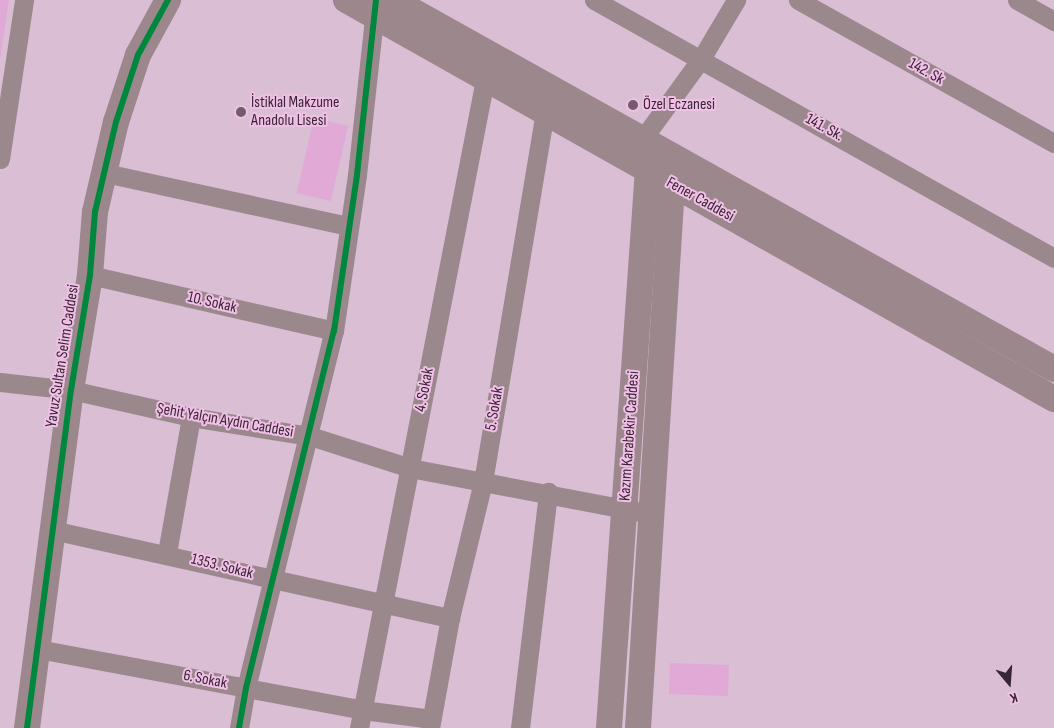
<!DOCTYPE html>
<meta charset="utf-8">
<style>
body{margin:0}
#map{position:relative;width:1054px;height:728px;overflow:hidden;background:#d9bed4;font-family:"Sofia Sans Condensed",sans-serif}
div>[style]{position:absolute}
.green>*{inset:0;background:#e0a9d6;transform-origin:0 0}
.street>*{height:19px;margin:-9.5px;padding:0 9.5px;transform-origin:9.5px;border-radius:9.5px;background:#9b888c}
.secondary>*{height:26px;margin:-13px;padding:0 13px;transform-origin:13px;border-radius:13px;background:#9c878d}
.cycleway>*{height:6px;margin:-3px;padding:0 3px;transform-origin:3px;border-radius:3px;background:#00873e}
.dots>*{width:14px;height:14px;translate:-50% -50%;box-sizing:border-box;border:2px solid #f1c0e7;border-radius:50%}
span{translate:-50% -50%;white-space:nowrap;text-align:center;line-height:1.15;-webkit-text-stroke:4px #f1c0e7;paint-order:stroke}
.street-label{font-size:16px;color:#392635}
.poi-label{font-size:16px;color:#392635}
.left{translate:0 -50%;text-align:left}
.north{position:absolute;left:984px;top:658px;width:50px;height:50px;-webkit-text-stroke:4px #f1c0e7;paint-order:stroke;rotate:162deg;font-size:14px;font-weight:700;line-height:20px;text-align:center;color:#392635}
.north::after{content:'';display:block;margin:auto;width:18px;height:22px;background:#392635;clip-path:polygon(50% 0,100% 100%,50% 72%,0 100%)}
</style>
<div id="map">
<div class="green">
<div style="clip-path:polygon(0 0,9px 0,0 59px)"></div>
<div style="left:314px;top:118px;width:35px;height:77px;rotate:13deg"></div>
<div style="left:670px;top:663px;width:59px;height:31px;rotate:2deg"></div>
</div>
<div class="street">
<div style="left:594px;top:0;width:527px;rotate:29.29deg"></div>
<div style="left:798px;top:0;width:293px;rotate:29.2deg"></div>
<div style="left:1017px;top:0;width:43px;rotate:29.6deg"></div>
<div style="left:636px;top:148px;width:110px;rotate:-53.9deg"></div>
<div style="left:701px;top:59px;width:69px;rotate:-59.3deg"></div>
<div style="left:0;top:159px;width:161px;rotate:-81.4deg"></div>
<div style="left:105px;top:173px;width:249px;rotate:12.3deg"></div>
<div style="left:90px;top:275px;width:250px;rotate:12.9deg"></div>
<div style="left:0;top:382px;width:71px;rotate:6.4deg"></div>
<div style="left:71px;top:390px;width:123px;rotate:12.7deg"></div>
<div style="left:191px;top:417px;width:121px;rotate:9.1deg"></div>
<div style="left:310px;top:436px;width:105px;rotate:17.7deg"></div>
<div style="left:410px;top:468px;width:246px;rotate:10.8deg"></div>
<div style="left:52px;top:530px;width:408px;rotate:12.5deg"></div>
<div style="left:167px;top:553px;width:138px;rotate:-80deg"></div>
<div style="left:38px;top:649px;width:331px;rotate:10.6deg"></div>
<div style="left:363px;top:710px;width:69px;rotate:7.5deg"></div>
<div style="left:239px;top:728px;width:41px;rotate:-80.1deg"></div>
<div style="left:246px;top:688px;width:368px;rotate:-76.2deg"></div>
<div style="left:334px;top:331px;width:158px;rotate:-81.6deg"></div>
<div style="left:357px;top:175px;width:176px;rotate:-83.8deg"></div>
<div style="left:359px;top:728px;width:661px;rotate:-79.01deg"></div>
<div style="left:485px;top:79px;width:12px;rotate:-95deg"></div>
<div style="left:430px;top:728px;width:112px;rotate:-79.7deg"></div>
<div style="left:450px;top:618px;width:140px;rotate:-76.4deg"></div>
<div style="left:483px;top:482px;width:387px;rotate:-80.5deg"></div>
<div style="left:520px;top:728px;width:238px;rotate:-83.2deg"></div>
</div>
<div class="secondary">
<div style="left:346px;top:0;width:813px;rotate:29.4deg"></div>
<div style="left:393px;top:0;width:757px;rotate:29.17deg"></div>
<div style="left:27px;top:728px;width:341px;rotate:-82.6deg"></div>
<div style="left:71px;top:390px;width:117px;rotate:-80.6deg"></div>
<div style="left:90px;top:275px;width:63px;rotate:-85.5deg"></div>
<div style="left:95px;top:212px;width:92px;rotate:-76.9deg"></div>
<div style="left:116px;top:122px;width:71px;rotate:-71.8deg"></div>
<div style="left:138px;top:55px;width:63px;rotate:-61.4deg"></div>
<div style="left:609px;top:728px;width:574px;rotate:-86.01deg"></div>
<div style="left:638px;top:728px;width:559px;rotate:-86.41deg"></div>
</div>
<div class="cycleway">
<div style="left:27px;top:728px;width:341px;rotate:-82.6deg"></div>
<div style="left:71px;top:390px;width:117px;rotate:-80.6deg"></div>
<div style="left:90px;top:275px;width:63px;rotate:-85.5deg"></div>
<div style="left:95px;top:212px;width:92px;rotate:-76.9deg"></div>
<div style="left:116px;top:122px;width:71px;rotate:-71.8deg"></div>
<div style="left:138px;top:55px;width:63px;rotate:-61.4deg"></div>
<div style="left:239px;top:728px;width:41px;rotate:-80.1deg"></div>
<div style="left:246px;top:688px;width:368px;rotate:-76.2deg"></div>
<div style="left:334px;top:331px;width:158px;rotate:-81.6deg"></div>
<div style="left:357px;top:175px;width:176px;rotate:-83.8deg"></div>
</div>
<div class="dots">
<div style="left:633px;top:105px;background:#715b6d"></div>
<div style="left:241px;top:112px;background:#715b6d"></div>
</div>
<div class="street-label">
<span style="left:926px;top:72px;rotate:29deg">142. Sk</span>
<span style="left:824px;top:128px;rotate:29deg">141. Sk.</span>
<span style="left:700px;top:200px;rotate:29deg">Fener Caddesi</span>
<span style="left:212px;top:303px;rotate:13deg">10. Sokak</span>
<span style="left:63px;top:356px;rotate:-81deg">Yavuz Sultan Selim Caddesi</span>
<span style="left:425px;top:390px;rotate:-79deg">4. Sokak</span>
<span style="left:495px;top:409px;rotate:-80deg">5. Sokak</span>
<span style="left:225px;top:421px;rotate:10deg">Şehit Yalçın Aydın Caddesi</span>
<span style="left:630px;top:436px;rotate:-86deg">Kazım Karabekir Caddesi</span>
<span style="left:222px;top:567px;rotate:14deg">1353. Sokak</span>
<span style="left:205px;top:680px;rotate:11deg">6. Sokak</span>
</div>
<div class="poi-label">
<span class="left" style="left:251px;top:112px">İstiklal Makzume<br>Anadolu Lisesi</span>
<span class="left" style="left:643px;top:105px">Özel Eczanesi</span>
</div>
<div class="north">K</div>
</div>
